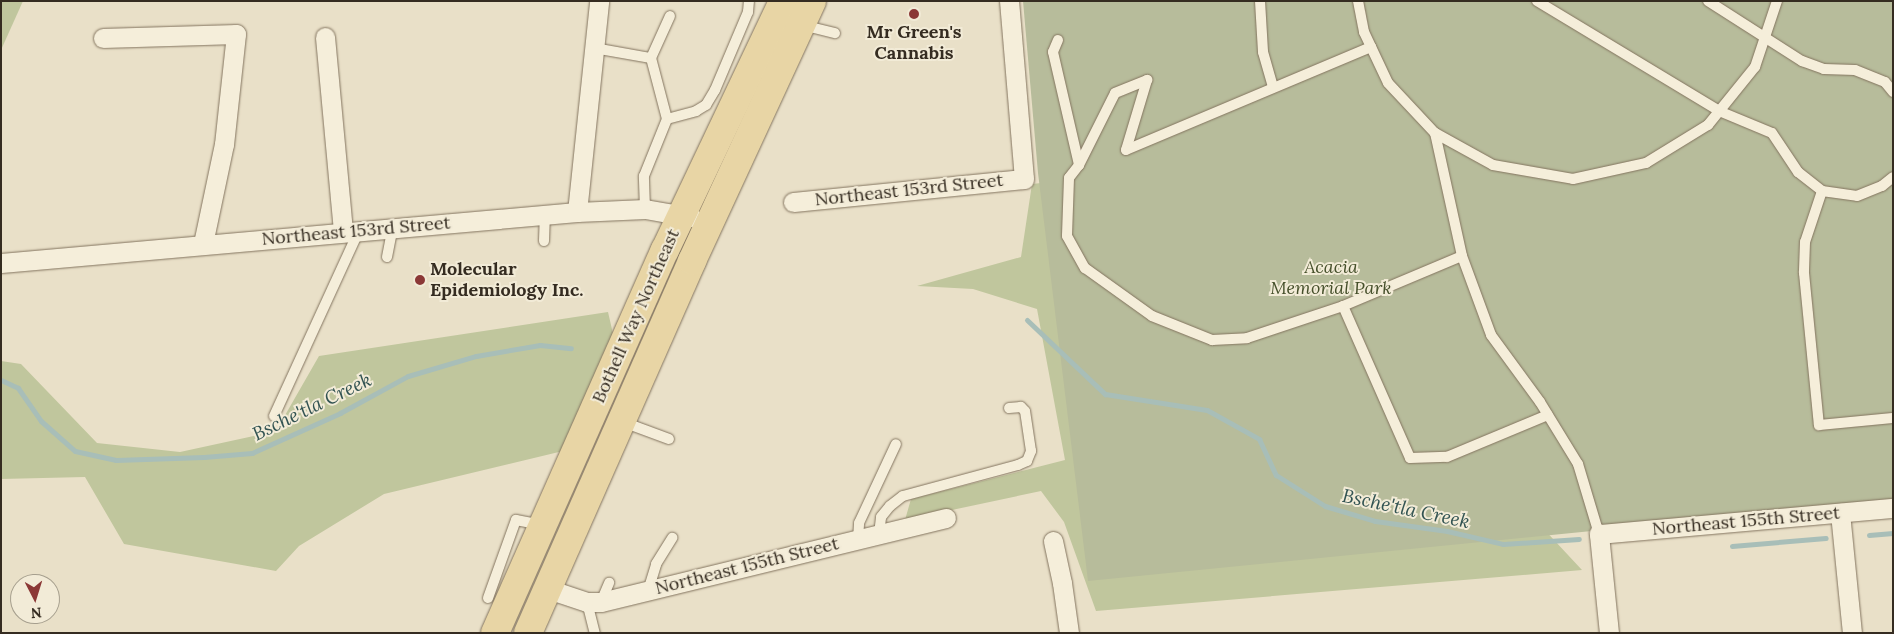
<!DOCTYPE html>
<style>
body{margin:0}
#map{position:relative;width:1894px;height:634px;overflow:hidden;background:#e9e0c8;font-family:Lora,serif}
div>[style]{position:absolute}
.green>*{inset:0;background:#c0c69d}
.cemetery>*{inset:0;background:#b7bc9b}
.stream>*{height:5px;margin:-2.5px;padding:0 2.5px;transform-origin:2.5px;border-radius:2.5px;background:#a8beb8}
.roads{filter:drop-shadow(0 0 1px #83745f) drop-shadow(0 0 1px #83745f)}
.lane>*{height:10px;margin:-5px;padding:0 5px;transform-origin:5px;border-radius:5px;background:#f5eeda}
.street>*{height:19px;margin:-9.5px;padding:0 9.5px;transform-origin:9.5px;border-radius:9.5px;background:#f5eeda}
.primary>*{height:28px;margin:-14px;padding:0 14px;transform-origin:14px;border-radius:14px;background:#e8d5a5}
.dots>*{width:14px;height:14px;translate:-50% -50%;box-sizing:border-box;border:2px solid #f2ebd7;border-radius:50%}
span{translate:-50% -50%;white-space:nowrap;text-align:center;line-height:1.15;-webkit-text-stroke:4px #f2ebd7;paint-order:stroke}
.poi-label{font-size:18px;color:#352c21;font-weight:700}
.left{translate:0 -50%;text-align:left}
.street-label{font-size:18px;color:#352c21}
.park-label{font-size:18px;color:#454f2a;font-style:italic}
.water-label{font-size:19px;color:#325352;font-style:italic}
.frame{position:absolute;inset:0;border:2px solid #352c21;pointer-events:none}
.north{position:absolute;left:10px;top:574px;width:50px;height:50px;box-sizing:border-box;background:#f2ebd7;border:1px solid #a69f8e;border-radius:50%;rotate:175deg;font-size:14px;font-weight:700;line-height:20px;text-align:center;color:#352c21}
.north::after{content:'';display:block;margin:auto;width:18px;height:22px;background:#8b3836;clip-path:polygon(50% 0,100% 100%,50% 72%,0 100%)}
</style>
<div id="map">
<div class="green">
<div style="clip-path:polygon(1px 1px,23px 1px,1px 50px)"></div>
<div style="clip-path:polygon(1060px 181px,1485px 466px,1582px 570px,1096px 611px,1064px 522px,1041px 491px,905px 520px,911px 499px,1065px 460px,1037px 309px,973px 289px,917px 286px,1021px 257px,1032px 184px)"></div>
<div style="clip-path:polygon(608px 312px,614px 338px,563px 451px,384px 494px,299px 546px,276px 571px,124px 544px,85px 477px,1px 479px,1px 361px,21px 364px,97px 443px,180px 452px,276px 431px,319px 356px)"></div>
</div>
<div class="cemetery">
<div style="clip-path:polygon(1023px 1px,1893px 1px,1893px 501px,1088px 581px,1038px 173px)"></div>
</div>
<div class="stream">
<div style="left:1027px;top:320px;width:108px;rotate:43.5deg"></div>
<div style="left:1105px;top:394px;width:103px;rotate:8.9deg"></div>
<div style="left:1207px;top:410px;width:60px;rotate:29.1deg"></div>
<div style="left:1259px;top:439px;width:40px;rotate:65deg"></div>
<div style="left:1276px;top:475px;width:58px;rotate:32.3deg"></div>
<div style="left:1325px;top:506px;width:52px;rotate:16.7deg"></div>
<div style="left:1375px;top:521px;width:73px;rotate:7.9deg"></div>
<div style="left:1447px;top:531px;width:57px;rotate:13.1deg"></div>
<div style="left:1503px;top:544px;width:76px;rotate:-3.8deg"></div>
<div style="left:1px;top:380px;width:19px;rotate:25deg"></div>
<div style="left:18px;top:388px;width:40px;rotate:55.1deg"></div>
<div style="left:41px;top:421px;width:45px;rotate:41.4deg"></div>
<div style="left:75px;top:451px;width:42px;rotate:12.4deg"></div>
<div style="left:116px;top:460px;width:88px;rotate:-2deg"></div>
<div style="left:204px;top:457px;width:48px;rotate:-4.8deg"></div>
<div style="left:252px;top:453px;width:97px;rotate:-24.4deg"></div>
<div style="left:340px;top:413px;width:77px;rotate:-28.6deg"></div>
<div style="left:408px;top:376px;width:71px;rotate:-16.4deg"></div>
<div style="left:476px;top:356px;width:65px;rotate:-9.8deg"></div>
<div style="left:540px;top:345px;width:31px;rotate:6deg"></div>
<div style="left:1869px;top:535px;width:24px;rotate:-5deg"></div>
<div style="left:1732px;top:546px;width:94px;rotate:-4.9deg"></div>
</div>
<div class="roads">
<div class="lane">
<div style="left:1260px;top:1px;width:51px;rotate:86.6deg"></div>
<div style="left:1263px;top:52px;width:37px;rotate:74deg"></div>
<div style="left:1358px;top:1px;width:32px;rotate:79deg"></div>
<div style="left:1364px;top:32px;width:56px;rotate:64.8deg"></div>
<div style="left:1388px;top:83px;width:69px;rotate:46.8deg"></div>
<div style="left:1435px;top:133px;width:66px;rotate:28.9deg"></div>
<div style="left:1493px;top:165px;width:81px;rotate:9.9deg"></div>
<div style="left:1573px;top:179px;width:75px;rotate:-12.4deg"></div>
<div style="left:1646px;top:163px;width:73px;rotate:-31.5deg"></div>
<div style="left:1708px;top:125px;width:75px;rotate:-51deg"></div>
<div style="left:1755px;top:67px;width:70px;rotate:-71.6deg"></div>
<div style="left:1537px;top:1px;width:213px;rotate:31.1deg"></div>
<div style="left:1719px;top:111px;width:57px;rotate:22.5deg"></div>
<div style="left:1772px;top:133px;width:47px;rotate:56.3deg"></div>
<div style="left:1798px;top:172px;width:31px;rotate:38deg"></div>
<div style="left:1822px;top:191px;width:35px;rotate:8deg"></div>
<div style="left:1857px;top:196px;width:27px;rotate:-22deg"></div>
<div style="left:1882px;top:186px;width:14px;rotate:-39deg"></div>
<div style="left:1708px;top:1px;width:112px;rotate:32.6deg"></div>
<div style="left:1802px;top:61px;width:23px;rotate:20deg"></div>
<div style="left:1824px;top:69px;width:31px;rotate:2deg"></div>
<div style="left:1855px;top:70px;width:32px;rotate:22deg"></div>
<div style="left:1885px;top:82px;width:13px;rotate:51deg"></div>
<div style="left:802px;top:25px;width:34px;rotate:14deg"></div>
<div style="left:1058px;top:40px;width:13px;rotate:113deg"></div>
<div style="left:1053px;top:52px;width:116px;rotate:77deg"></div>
<div style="left:1079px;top:165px;width:80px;rotate:-63.4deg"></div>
<div style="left:1115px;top:93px;width:35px;rotate:-22deg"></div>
<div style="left:1147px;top:80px;width:73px;rotate:106.7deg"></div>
<div style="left:1126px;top:150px;width:266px;rotate:-22.8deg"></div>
<div style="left:594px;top:48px;width:58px;rotate:10deg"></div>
<div style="left:667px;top:119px;width:63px;rotate:-104.7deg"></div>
<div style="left:651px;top:58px;width:46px;rotate:-65.7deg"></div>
<div style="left:1435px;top:133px;width:126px;rotate:77.6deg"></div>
<div style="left:1462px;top:256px;width:84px;rotate:69.8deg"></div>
<div style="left:1491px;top:335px;width:83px;rotate:53.8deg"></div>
<div style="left:1540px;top:402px;width:73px;rotate:58.5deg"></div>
<div style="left:1578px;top:464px;width:73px;rotate:73.3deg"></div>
<div style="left:1079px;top:165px;width:16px;rotate:128deg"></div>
<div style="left:1069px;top:178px;width:58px;rotate:92deg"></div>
<div style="left:1067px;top:236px;width:37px;rotate:61deg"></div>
<div style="left:1085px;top:268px;width:82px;rotate:35.6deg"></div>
<div style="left:1152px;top:316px;width:65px;rotate:21.8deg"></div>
<div style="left:1212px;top:340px;width:35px;rotate:-3deg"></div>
<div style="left:1247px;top:338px;width:101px;rotate:-18.4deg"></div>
<div style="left:1343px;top:306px;width:129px;rotate:-22.8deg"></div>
<div style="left:1822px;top:191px;width:54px;rotate:108.4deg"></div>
<div style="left:1805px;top:242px;width:31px;rotate:92deg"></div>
<div style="left:1804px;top:273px;width:153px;rotate:84.4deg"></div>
<div style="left:1819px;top:425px;width:74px;rotate:-5.4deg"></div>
<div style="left:645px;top:209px;width:33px;rotate:-92deg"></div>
<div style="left:644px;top:176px;width:61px;rotate:-68deg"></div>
<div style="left:667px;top:119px;width:30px;rotate:-15deg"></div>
<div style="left:696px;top:111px;width:12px;rotate:-31deg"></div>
<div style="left:706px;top:105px;width:17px;rotate:-59deg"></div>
<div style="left:715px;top:90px;width:85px;rotate:-67.1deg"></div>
<div style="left:748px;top:12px;width:11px;rotate:-85deg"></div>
<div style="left:544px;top:241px;width:26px;rotate:-88deg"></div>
<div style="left:387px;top:257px;width:31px;rotate:-79deg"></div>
<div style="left:1343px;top:306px;width:166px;rotate:66.2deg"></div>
<div style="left:1410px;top:458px;width:37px;rotate:-2deg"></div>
<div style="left:1447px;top:457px;width:109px;rotate:-22.6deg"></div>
<div style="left:274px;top:416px;width:205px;rotate:-65.4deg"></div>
<div style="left:623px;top:422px;width:49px;rotate:20.3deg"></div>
<div style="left:879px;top:534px;width:17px;rotate:-83deg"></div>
<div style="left:881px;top:517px;width:14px;rotate:-51deg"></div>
<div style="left:890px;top:506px;width:16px;rotate:-38deg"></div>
<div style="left:903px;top:496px;width:119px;rotate:-15.1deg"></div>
<div style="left:1018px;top:465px;width:10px;rotate:-24deg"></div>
<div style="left:1027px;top:461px;width:11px;rotate:-68deg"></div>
<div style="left:1031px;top:451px;width:40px;rotate:-98.5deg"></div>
<div style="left:1025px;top:411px;width:6px;rotate:-135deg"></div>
<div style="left:1021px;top:407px;width:12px;rotate:175deg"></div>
<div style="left:858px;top:539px;width:16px;rotate:-86deg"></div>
<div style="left:859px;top:523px;width:87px;rotate:-64.9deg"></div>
<div style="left:648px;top:591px;width:28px;rotate:-73deg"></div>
<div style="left:656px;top:564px;width:31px;rotate:-58deg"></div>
<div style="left:488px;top:598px;width:83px;rotate:-70.3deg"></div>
<div style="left:516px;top:520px;width:25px;rotate:11deg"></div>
<div style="left:587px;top:602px;width:32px;rotate:76deg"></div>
<div style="left:601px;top:602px;width:21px;rotate:-67deg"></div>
</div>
<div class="street">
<div style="left:325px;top:37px;width:196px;rotate:84.7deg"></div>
<div style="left:103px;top:38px;width:133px;rotate:-1.7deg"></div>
<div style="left:236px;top:34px;width:111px;rotate:96.2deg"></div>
<div style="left:224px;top:144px;width:102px;rotate:101.9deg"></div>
<div style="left:793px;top:202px;width:232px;rotate:-5.7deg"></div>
<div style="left:1024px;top:179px;width:179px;rotate:-94.8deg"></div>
<div style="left:577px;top:212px;width:212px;rotate:-84deg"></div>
<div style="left:1px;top:263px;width:578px;rotate:-5.06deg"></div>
<div style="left:577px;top:212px;width:68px;rotate:-2.5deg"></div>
<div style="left:645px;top:209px;width:47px;rotate:9.9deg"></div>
<div style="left:1840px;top:513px;width:121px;rotate:84.3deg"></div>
<div style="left:1053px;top:541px;width:43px;rotate:77.9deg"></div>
<div style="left:1062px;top:583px;width:50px;rotate:82deg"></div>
<div style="left:548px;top:589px;width:41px;rotate:18.4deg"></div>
<div style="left:587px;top:602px;width:14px"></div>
<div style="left:601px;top:602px;width:355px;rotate:-13.7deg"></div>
<div style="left:1609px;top:633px;width:100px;rotate:-95.8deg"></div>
<div style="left:1599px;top:534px;width:295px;rotate:-5.1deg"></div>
</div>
<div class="primary">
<div style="left:495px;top:633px;width:419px;rotate:-66.1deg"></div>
<div style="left:665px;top:250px;width:276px;rotate:-64.6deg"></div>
<div style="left:528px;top:633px;width:407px;rotate:-66.2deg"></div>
<div style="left:692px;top:261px;width:286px;rotate:-65.2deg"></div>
</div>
</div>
<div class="dots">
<div style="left:914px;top:14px;background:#8b3836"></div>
<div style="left:420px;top:280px;background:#8b3836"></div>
</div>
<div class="poi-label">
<span style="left:914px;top:43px">Mr Green's<br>Cannabis</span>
<span class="left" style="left:430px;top:280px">Molecular<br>Epidemiology Inc.</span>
</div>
<div class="street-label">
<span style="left:909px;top:190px;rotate:-6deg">Northeast 153rd Street</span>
<span style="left:356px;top:231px;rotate:-5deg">Northeast 153rd Street</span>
<span style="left:636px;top:316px;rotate:-66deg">Bothell Way Northeast</span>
<span style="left:1746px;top:521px;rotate:-5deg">Northeast 155th Street</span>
<span style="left:747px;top:566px;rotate:-14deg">Northeast 155th Street</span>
</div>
<div class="park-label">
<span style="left:1331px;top:278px">Acacia<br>Memorial Park</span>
</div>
<div class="water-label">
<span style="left:312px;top:407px;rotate:-26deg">Bsche'tla Creek</span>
<span style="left:1406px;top:509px;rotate:12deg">Bsche'tla Creek</span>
</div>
<div class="frame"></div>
<div class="north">N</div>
</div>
